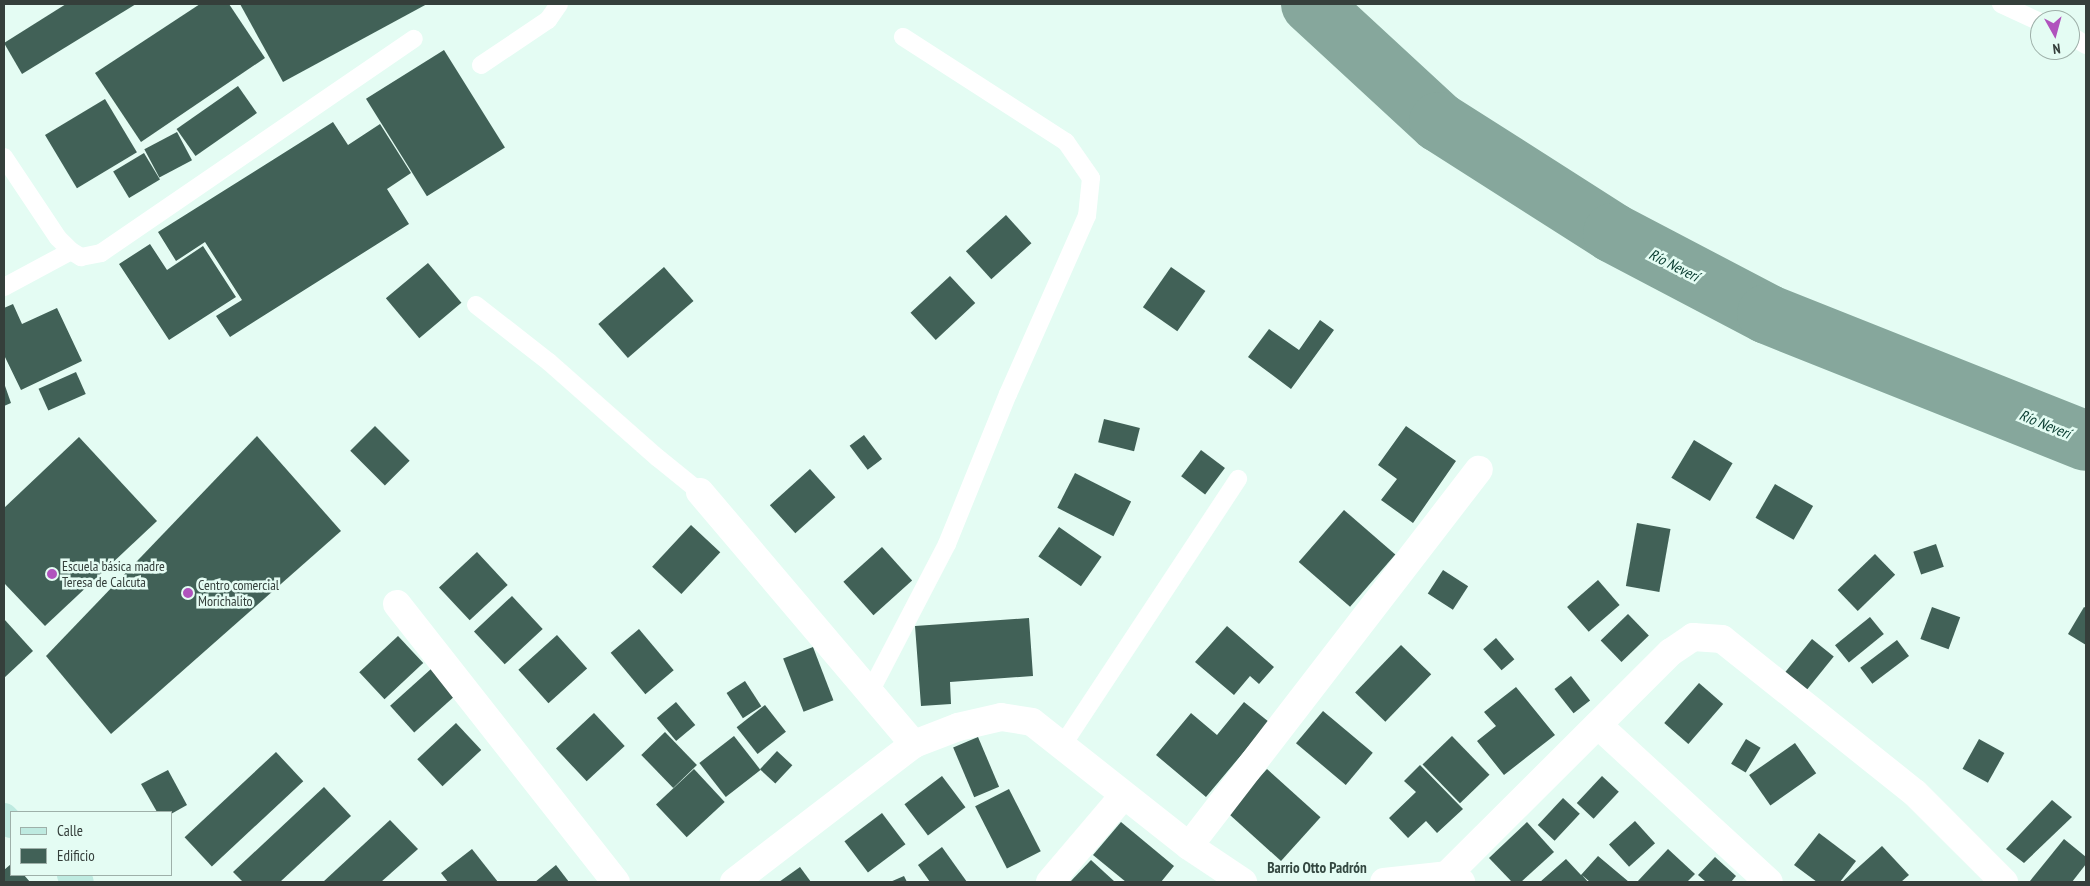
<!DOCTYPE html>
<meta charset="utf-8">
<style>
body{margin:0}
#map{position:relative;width:2090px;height:886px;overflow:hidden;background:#e4fcf3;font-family:"PT Sans Narrow",sans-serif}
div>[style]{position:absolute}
.river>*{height:60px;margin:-30px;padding:0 30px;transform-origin:30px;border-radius:30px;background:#86a79c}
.building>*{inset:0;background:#416157;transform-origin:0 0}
.lane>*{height:18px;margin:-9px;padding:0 9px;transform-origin:9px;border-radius:9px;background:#fff}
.street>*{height:28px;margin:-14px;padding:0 14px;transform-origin:14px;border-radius:14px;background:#fff}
.secondary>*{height:28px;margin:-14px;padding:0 14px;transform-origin:14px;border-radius:14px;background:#beeae0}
.dots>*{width:14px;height:14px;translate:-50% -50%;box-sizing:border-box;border:2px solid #e4fcf3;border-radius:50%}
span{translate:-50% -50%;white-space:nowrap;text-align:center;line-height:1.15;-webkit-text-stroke:5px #e4fcf3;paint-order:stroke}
.poi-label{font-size:14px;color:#353f3b}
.left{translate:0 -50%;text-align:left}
.water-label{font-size:15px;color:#0a3d31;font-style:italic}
.neighbourhood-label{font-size:15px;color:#344841;font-weight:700}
.frame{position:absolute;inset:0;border:5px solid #353f3b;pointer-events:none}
.legend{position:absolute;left:10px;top:811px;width:162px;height:65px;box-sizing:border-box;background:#e4fcf3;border:1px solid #9eb0a9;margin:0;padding:6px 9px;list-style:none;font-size:15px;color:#353f3b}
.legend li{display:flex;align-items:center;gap:10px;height:25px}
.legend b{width:25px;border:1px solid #9eb0a9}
.north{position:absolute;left:2030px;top:10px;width:50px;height:50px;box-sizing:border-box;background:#e4fcf3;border:1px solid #9eb0a9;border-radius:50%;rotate:173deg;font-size:14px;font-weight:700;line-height:20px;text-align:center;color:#353f3b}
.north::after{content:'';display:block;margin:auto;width:18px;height:22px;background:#b053bd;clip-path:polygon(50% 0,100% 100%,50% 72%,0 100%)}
</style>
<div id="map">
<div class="river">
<div style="left:1311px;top:4px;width:174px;rotate:42.7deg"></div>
<div style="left:1439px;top:122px;width:206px;rotate:32.5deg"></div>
<div style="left:1613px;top:233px;width:174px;rotate:27.7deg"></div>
<div style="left:1767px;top:314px;width:343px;rotate:21.7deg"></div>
</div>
<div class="building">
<div style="clip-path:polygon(66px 4px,136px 4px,22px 74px,4px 43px)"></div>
<div style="clip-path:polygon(200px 4px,229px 4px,265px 58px,141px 142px,95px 73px)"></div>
<div style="clip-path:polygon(240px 4px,427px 4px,283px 82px)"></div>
<div style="left:444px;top:50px;width:115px;height:92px;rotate:58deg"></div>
<div style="left:238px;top:86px;width:33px;height:75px;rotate:55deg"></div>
<div style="left:105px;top:99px;width:62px;height:70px;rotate:59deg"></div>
<div style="clip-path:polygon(333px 122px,348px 145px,380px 124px,411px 173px,387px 189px,409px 224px,230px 337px,216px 316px,242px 300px,205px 242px,176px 261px,158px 232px)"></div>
<div style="left:177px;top:132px;width:32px;height:37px;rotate:62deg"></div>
<div style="left:144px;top:153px;width:31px;height:36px;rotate:59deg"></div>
<div style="left:1006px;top:215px;width:38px;height:54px;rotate:48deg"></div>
<div style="clip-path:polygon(150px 244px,167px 270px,203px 246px,236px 297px,169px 340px,119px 264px)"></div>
<div style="left:428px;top:263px;width:52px;height:55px;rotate:50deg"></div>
<div style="left:664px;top:267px;width:45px;height:87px;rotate:49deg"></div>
<div style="left:1171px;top:267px;width:42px;height:49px;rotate:35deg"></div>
<div style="left:950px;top:276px;width:37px;height:54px;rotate:47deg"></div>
<div style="clip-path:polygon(13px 304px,22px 324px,57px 308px,82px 361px,21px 390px,4px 355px,4px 308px)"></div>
<div style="clip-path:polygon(1320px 320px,1334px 330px,1291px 389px,1248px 357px,1269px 329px,1299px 350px)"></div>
<div style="left:76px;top:372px;width:24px;height:41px;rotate:66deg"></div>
<div style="clip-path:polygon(4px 383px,11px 403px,4px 406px)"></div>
<div style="left:1104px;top:419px;width:37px;height:24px;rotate:14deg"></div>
<div style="left:375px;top:426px;width:49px;height:35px;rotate:45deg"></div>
<div style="clip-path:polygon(1406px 426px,1456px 461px,1413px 523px,1381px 500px,1397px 479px,1378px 465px)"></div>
<div style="left:864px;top:435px;width:30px;height:18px;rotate:53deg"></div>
<div style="clip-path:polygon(257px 436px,341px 531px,111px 734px,46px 656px)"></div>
<div style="clip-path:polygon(79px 437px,157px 521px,45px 626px,4px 583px,4px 508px)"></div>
<div style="left:1694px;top:440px;width:45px;height:44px;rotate:31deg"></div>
<div style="left:1201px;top:450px;width:30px;height:33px;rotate:37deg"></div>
<div style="left:810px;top:469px;width:38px;height:54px;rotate:48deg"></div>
<div style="left:1075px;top:473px;width:63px;height:39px;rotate:27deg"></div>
<div style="left:1775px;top:484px;width:44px;height:39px;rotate:30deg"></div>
<div style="left:1344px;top:510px;width:68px;height:69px;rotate:41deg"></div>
<div style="left:1637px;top:523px;width:34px;height:64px;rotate:10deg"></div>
<div style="left:691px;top:525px;width:40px;height:57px;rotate:43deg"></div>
<div style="left:1059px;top:527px;width:52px;height:36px;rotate:35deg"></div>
<div style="left:1936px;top:544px;width:24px;height:24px;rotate:71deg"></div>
<div style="left:882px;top:547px;width:45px;height:52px;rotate:48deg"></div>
<div style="left:477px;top:552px;width:45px;height:52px;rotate:47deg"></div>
<div style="left:1875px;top:554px;width:29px;height:52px;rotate:46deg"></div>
<div style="left:1443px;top:570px;width:30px;height:28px;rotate:33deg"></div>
<div style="left:1598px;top:580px;width:33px;height:41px;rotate:49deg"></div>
<div style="left:512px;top:596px;width:45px;height:52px;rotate:47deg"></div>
<div style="left:1932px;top:607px;width:30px;height:34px;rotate:20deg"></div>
<div style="clip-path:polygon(2084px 607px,2086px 608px,2086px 645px,2068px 634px)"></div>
<div style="left:1628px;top:614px;width:30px;height:38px;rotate:46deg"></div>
<div style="left:1870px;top:617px;width:22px;height:45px;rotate:51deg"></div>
<div style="clip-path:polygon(1029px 618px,1033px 676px,950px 682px,951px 704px,921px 706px,915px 626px)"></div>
<div style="clip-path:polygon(4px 619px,33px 651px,4px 678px)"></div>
<div style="clip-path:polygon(1227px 626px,1274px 667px,1259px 684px,1250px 676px,1234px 695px,1195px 662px)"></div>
<div style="left:639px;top:629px;width:54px;height:37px;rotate:50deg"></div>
<div style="left:557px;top:635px;width:45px;height:52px;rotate:48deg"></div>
<div style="left:398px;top:636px;width:37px;height:53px;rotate:47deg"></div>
<div style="left:1496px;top:638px;width:28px;height:17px;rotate:49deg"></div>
<div style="left:1812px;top:639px;width:28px;height:43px;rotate:39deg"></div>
<div style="left:1897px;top:640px;width:20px;height:46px;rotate:53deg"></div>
<div style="left:1401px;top:645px;width:42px;height:66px;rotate:44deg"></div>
<div style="left:813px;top:647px;width:57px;height:32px;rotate:69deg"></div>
<div style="left:431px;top:669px;width:36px;height:55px;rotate:48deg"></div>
<div style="left:1571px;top:676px;width:31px;height:21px;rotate:52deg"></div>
<div style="left:745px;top:681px;width:30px;height:22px;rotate:57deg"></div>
<div style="left:1699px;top:683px;width:32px;height:53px;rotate:41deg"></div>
<div style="clip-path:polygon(1516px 687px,1555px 735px,1504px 775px,1477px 741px,1496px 726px,1484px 712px)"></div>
<div style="left:676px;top:702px;width:30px;height:25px;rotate:50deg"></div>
<div style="clip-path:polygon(1244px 702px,1269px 722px,1206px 797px,1156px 755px,1191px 713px,1217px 735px)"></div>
<div style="left:765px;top:705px;width:34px;height:36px;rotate:52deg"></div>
<div style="left:1323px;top:711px;width:65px;height:42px;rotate:40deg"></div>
<div style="left:594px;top:713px;width:45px;height:52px;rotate:47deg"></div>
<div style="left:456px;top:723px;width:37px;height:53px;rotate:47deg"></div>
<div style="left:665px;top:732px;width:46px;height:33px;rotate:46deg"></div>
<div style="left:734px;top:736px;width:43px;height:44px;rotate:52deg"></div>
<div style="left:1452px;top:736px;width:54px;height:41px;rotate:46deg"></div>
<div style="left:978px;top:737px;width:54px;height:27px;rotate:67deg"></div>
<div style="left:1746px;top:739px;width:17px;height:29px;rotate:31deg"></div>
<div style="left:1979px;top:739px;width:29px;height:34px;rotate:29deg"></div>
<div style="left:1795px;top:743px;width:37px;height:56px;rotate:55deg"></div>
<div style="left:777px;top:751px;width:21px;height:25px;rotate:43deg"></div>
<div style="left:276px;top:752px;width:40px;height:125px;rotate:47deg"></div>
<div style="clip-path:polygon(1420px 765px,1463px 809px,1437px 833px,1426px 821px,1408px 838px,1389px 818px,1416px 792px,1404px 781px)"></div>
<div style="left:694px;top:769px;width:45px;height:52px;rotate:47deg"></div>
<div style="left:1267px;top:769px;width:72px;height:59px;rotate:42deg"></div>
<div style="clip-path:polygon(168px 770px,187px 805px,171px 814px,157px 812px,141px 784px)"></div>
<div style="left:942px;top:776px;width:39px;height:47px;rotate:53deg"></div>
<div style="left:1602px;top:776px;width:23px;height:37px;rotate:43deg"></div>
<div style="clip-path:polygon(324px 787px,351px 816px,280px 882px,243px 882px,233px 872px)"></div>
<div style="left:1009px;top:789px;width:70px;height:38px;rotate:63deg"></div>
<div style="left:1563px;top:798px;width:23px;height:37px;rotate:43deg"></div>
<div style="clip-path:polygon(2052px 800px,2072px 817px,2024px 863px,2006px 849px)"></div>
<div style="left:882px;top:813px;width:39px;height:47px;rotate:53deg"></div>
<div style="clip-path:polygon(390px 820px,418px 849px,381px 882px,323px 882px)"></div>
<div style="left:1635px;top:821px;width:30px;height:35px;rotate:48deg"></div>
<div style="clip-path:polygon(1121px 822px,1174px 866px,1161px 882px,1126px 882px,1093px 855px)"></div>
<div style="clip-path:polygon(1527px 822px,1554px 852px,1521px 882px,1512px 882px,1489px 858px)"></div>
<div style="clip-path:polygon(1819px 833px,1856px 861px,1840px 882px,1817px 882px,1794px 865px)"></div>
<div style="clip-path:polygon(2064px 839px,2086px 857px,2086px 864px,2072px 882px,2031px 882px,2030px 881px)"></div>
<div style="clip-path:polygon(1882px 846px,1909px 875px,1901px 882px,1842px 882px)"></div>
<div style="clip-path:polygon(942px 847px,967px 882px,930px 882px,918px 865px)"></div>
<div style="clip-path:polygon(472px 849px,498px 882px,448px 882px,441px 873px)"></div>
<div style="clip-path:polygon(1668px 849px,1695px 874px,1687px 882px,1637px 882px)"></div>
<div style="clip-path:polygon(1598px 856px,1629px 882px,1590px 882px,1582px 875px,1588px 882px,1540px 882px,1566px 859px,1581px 875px)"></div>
<div style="clip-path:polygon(1715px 857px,1736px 876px,1731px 882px,1706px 882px,1698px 875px)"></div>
<div style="clip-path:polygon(1091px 860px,1115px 882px,1070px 882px)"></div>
<div style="clip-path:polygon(11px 864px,11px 875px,24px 875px,30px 882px,4px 882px,4px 870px)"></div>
<div style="clip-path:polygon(556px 865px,569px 882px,535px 882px)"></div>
<div style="clip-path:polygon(800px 867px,811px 882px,779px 882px)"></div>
<div style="clip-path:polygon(904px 876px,907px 882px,890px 882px)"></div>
</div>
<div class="lane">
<div style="left:2001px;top:4px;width:43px;rotate:24.8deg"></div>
<div style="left:2070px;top:35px;width:19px;rotate:32deg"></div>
<div style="left:481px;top:65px;width:81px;rotate:-33.9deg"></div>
<div style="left:548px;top:20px;width:19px;rotate:-55deg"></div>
<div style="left:4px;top:157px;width:97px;rotate:56.3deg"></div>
<div style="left:58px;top:238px;width:18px;rotate:45deg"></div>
<div style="left:71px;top:251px;width:12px;rotate:31deg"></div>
<div style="left:81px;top:257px;width:20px;rotate:-11deg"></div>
<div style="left:101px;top:253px;width:379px;rotate:-34.4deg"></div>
<div style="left:4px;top:287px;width:76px;rotate:-28.2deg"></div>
<div style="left:476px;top:305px;width:93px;rotate:38deg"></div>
<div style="left:549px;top:362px;width:145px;rotate:41.4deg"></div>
<div style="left:658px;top:458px;width:54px;rotate:39deg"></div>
<div style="left:870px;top:692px;width:167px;rotate:-62.5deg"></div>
<div style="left:947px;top:544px;width:162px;rotate:-67.9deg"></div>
<div style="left:1008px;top:394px;width:195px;rotate:-66.1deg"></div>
<div style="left:1087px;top:216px;width:38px;rotate:-84deg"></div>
<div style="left:1091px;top:178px;width:44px;rotate:-124.8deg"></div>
<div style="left:1066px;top:142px;width:194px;rotate:-147.2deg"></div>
<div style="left:1062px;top:746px;width:320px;rotate:-56.6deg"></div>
</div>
<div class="street">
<div style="left:700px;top:492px;width:331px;rotate:49.7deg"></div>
<div style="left:397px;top:604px;width:354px;rotate:51.8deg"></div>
<div style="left:1598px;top:725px;width:232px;rotate:42.6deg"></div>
<div style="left:1189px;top:846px;width:475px;rotate:-52.4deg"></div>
<div style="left:1447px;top:875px;width:316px;rotate:-44.9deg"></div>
<div style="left:1671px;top:652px;width:27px;rotate:-34deg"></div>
<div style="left:1693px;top:637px;width:29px;rotate:4deg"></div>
<div style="left:1722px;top:639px;width:247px;rotate:38.6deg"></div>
<div style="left:1915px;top:793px;width:126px;rotate:45deg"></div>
<div style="left:734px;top:882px;width:227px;rotate:-37.5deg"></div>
<div style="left:914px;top:744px;width:47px;rotate:-21.1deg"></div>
<div style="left:958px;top:727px;width:44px;rotate:-13.1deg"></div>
<div style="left:1001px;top:717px;width:31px;rotate:9deg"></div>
<div style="left:1032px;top:722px;width:200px;rotate:38.3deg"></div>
<div style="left:1189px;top:846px;width:65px;rotate:33.7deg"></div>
<div style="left:1050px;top:882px;width:114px;rotate:-49.6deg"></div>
<div style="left:1384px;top:882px;width:63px;rotate:-6.3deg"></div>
<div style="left:1447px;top:875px;width:16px;rotate:27deg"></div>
</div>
<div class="secondary">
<div style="left:4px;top:817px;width:10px;rotate:45deg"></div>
<div style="left:71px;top:875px;width:11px;rotate:38deg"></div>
</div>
<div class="dots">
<div style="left:52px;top:574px;background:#b053bd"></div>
<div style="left:188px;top:593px;background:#b053bd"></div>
</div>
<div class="poi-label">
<span class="left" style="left:62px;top:574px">Escuela básica madre<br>Teresa de Calcuta</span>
<span class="left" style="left:198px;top:593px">Centro comercial<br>Morichalito</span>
</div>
<div class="water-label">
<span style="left:1674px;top:265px;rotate:27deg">Río Neverí</span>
<span style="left:2045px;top:424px;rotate:22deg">Río Neverí</span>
</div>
<div class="neighbourhood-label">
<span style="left:1317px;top:868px">Barrio Otto Padrón</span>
</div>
<div class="frame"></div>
<ul class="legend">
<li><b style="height:6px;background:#beeae0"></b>Calle</li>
<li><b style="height:14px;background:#416157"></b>Edificio</li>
</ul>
<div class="north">N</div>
</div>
